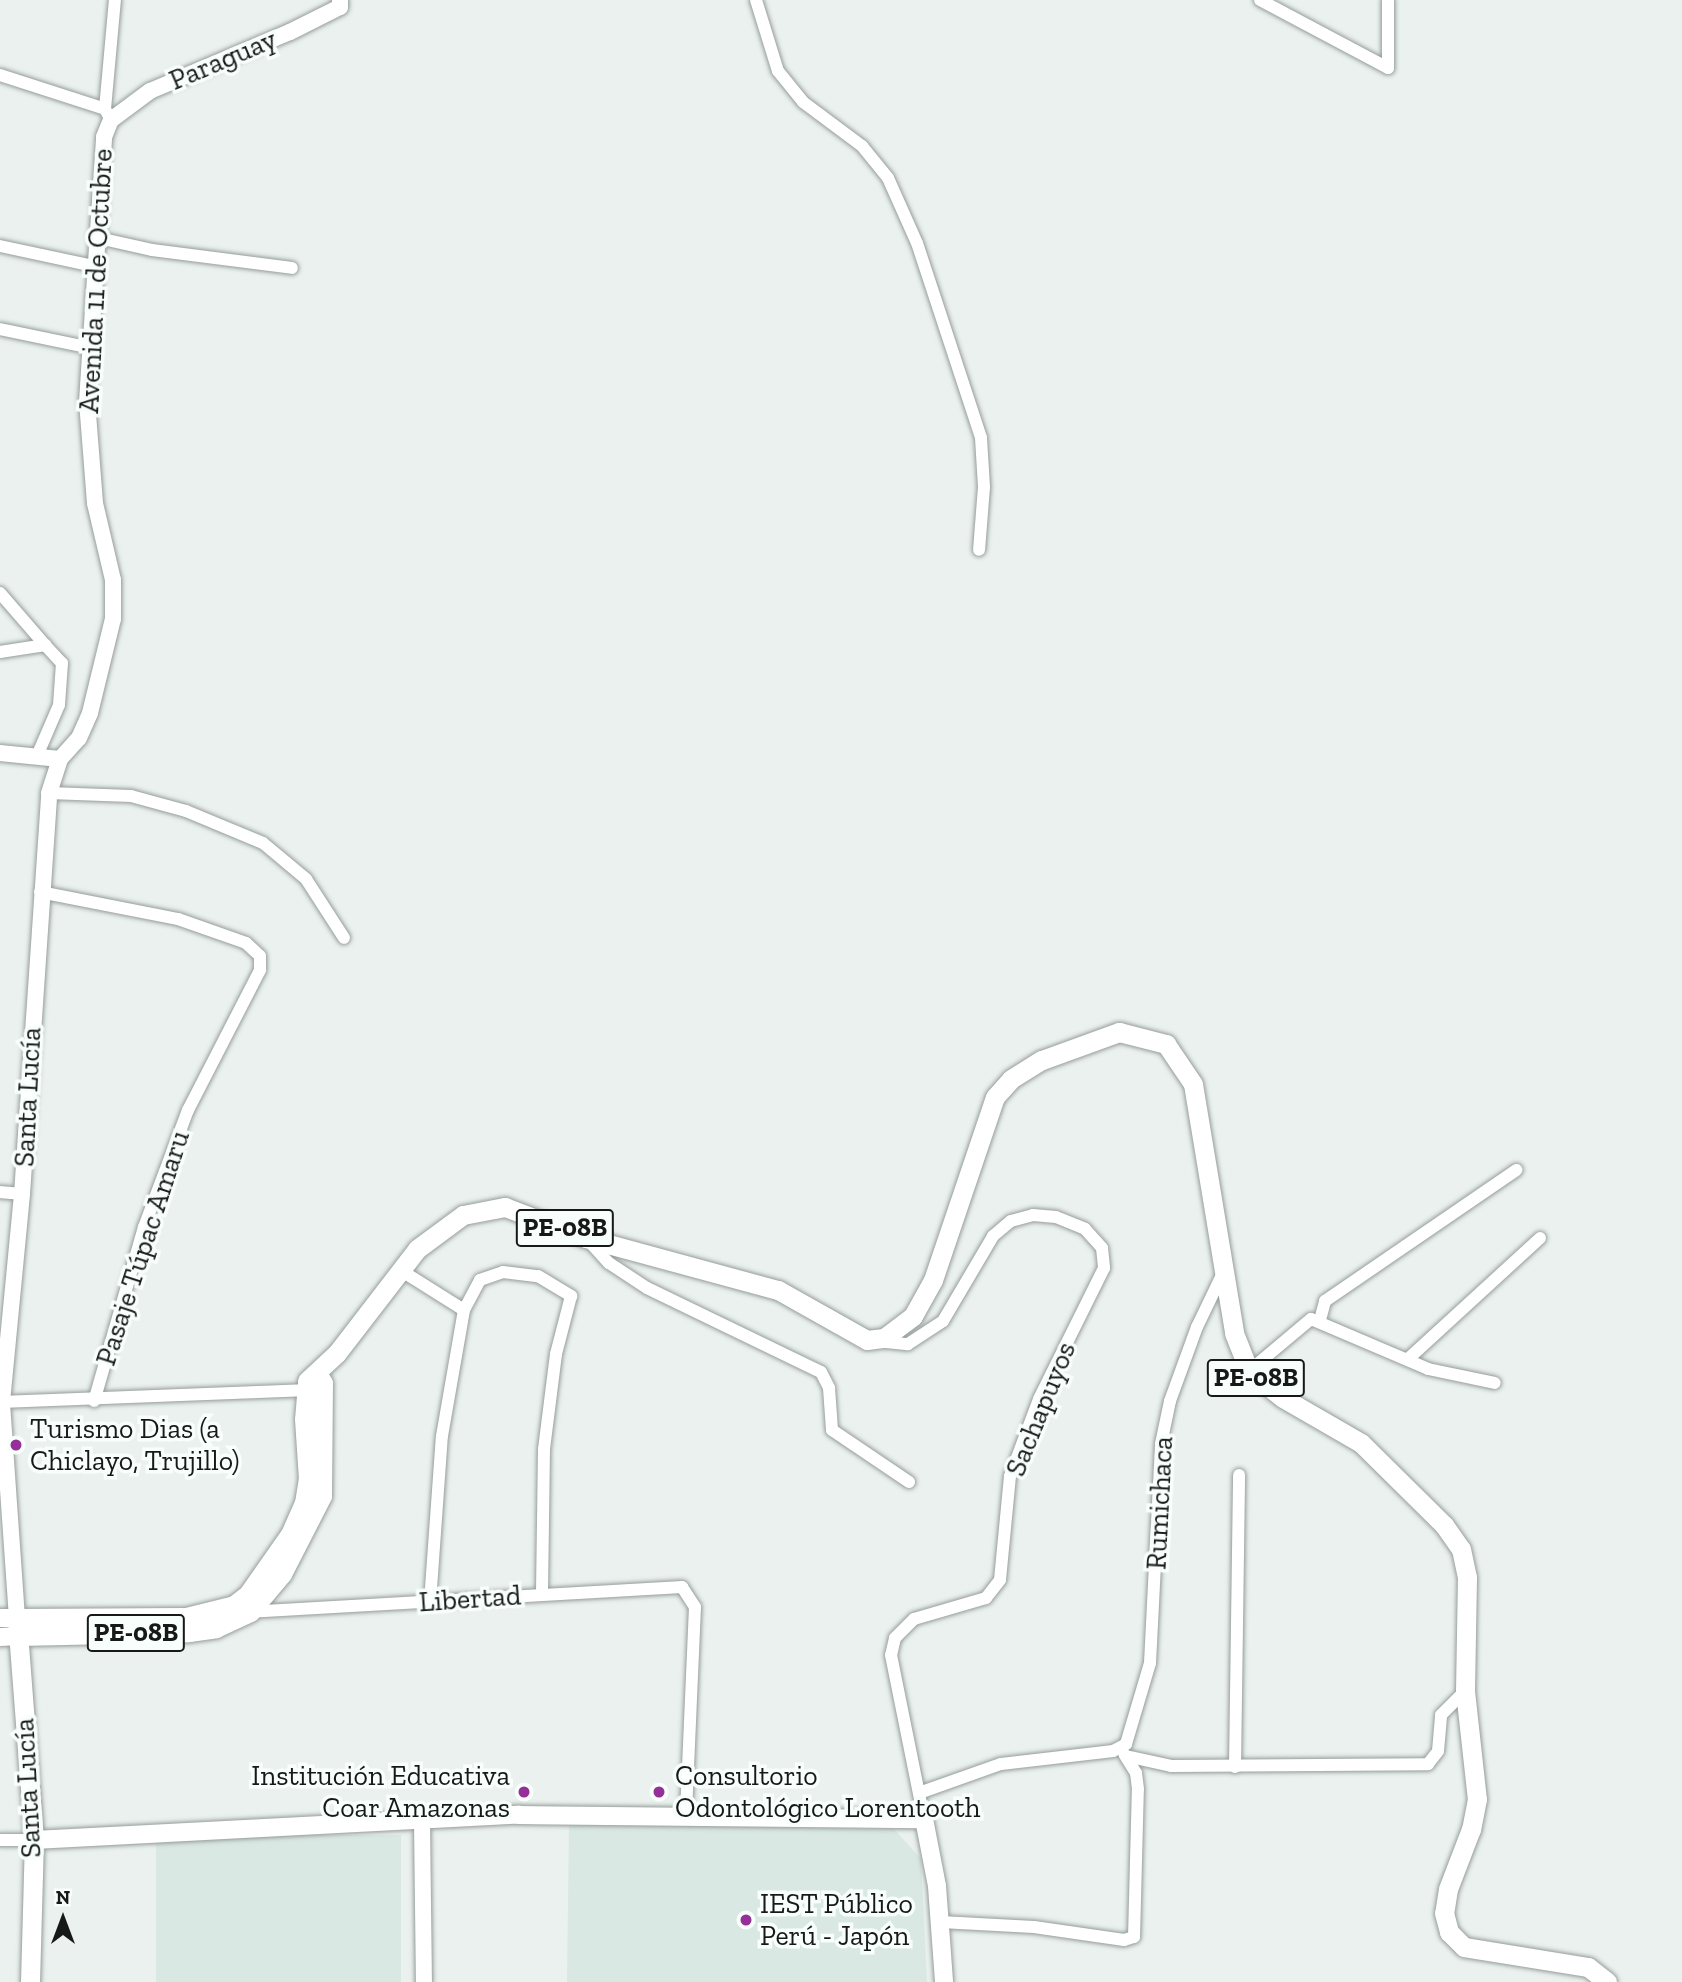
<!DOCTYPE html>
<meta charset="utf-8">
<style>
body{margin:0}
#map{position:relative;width:1682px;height:1982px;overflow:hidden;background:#eaf1ee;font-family:"Zilla Slab",serif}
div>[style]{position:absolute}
.built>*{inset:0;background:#d9e8e2;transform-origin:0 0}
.roads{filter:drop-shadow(0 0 2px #969d9a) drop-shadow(0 0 2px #969d9a)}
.minor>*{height:12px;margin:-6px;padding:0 6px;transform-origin:6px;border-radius:6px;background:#fff}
.tertiary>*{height:16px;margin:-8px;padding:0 8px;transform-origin:8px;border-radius:8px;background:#fff}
.secondary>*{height:18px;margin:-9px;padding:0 9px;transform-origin:9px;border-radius:9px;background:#fff}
.trunk>*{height:19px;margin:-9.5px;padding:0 9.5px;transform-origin:9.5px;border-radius:9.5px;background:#fff}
.dots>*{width:19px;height:19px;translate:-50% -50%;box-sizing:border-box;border:4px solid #f7fefb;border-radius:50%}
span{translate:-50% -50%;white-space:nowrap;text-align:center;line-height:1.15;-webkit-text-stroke:7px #f7fefb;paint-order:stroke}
.shield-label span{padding:2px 5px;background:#f7fefb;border:2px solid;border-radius:5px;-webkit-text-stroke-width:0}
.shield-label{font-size:26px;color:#161918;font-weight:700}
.street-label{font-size:28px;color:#161918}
.poi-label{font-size:28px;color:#161918}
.left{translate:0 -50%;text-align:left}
.right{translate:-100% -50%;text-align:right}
.north{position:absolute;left:28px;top:1884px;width:70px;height:70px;-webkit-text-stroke:5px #f7fefb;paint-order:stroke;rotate:0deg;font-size:19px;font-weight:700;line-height:28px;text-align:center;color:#161918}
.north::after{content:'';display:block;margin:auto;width:24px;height:32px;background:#161918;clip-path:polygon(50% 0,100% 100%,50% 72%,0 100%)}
</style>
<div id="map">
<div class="built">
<div style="clip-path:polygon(569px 1824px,894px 1829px,921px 1859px,927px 1982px,567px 1982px)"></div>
<div style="left:401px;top:1835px;width:147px;height:245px;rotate:90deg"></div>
</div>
<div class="roads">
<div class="minor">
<div style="left:756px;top:0;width:74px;rotate:72.8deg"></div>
<div style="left:778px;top:71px;width:40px;rotate:51deg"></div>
<div style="left:803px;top:102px;width:74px;rotate:36.7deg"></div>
<div style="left:862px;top:146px;width:41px;rotate:50.9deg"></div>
<div style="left:888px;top:178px;width:71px;rotate:66deg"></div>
<div style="left:917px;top:243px;width:205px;rotate:71.8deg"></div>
<div style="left:981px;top:438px;width:49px;rotate:86.5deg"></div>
<div style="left:984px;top:487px;width:63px;rotate:94.5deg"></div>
<div style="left:1260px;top:0;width:145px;rotate:28deg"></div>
<div style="left:1388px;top:68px;width:68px;rotate:-90deg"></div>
<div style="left:0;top:75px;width:110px;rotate:17.9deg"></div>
<div style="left:111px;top:120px;width:13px;rotate:-119deg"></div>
<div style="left:105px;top:109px;width:109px;rotate:-84.8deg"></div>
<div style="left:94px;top:237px;width:59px;rotate:12.6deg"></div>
<div style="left:152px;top:250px;width:141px;rotate:7.3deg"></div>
<div style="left:0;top:246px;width:95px;rotate:12.1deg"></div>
<div style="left:0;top:329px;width:89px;rotate:11.7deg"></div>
<div style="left:0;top:593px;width:69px;rotate:49.1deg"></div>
<div style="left:0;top:652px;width:46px;rotate:-8.8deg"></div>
<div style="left:45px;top:645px;width:25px;rotate:47deg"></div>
<div style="left:62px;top:663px;width:42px;rotate:94.1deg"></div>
<div style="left:59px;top:705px;width:56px;rotate:113.3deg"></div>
<div style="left:49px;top:793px;width:82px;rotate:2.1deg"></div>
<div style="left:131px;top:796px;width:57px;rotate:15.3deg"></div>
<div style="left:186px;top:811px;width:83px;rotate:22.6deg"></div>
<div style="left:263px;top:843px;width:56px;rotate:39.9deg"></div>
<div style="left:306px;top:879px;width:70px;rotate:57.2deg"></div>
<div style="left:40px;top:892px;width:141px;rotate:11.1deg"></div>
<div style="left:178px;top:919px;width:72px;rotate:19.4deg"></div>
<div style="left:246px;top:943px;width:19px;rotate:43deg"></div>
<div style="left:260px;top:956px;width:14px;rotate:90deg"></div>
<div style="left:260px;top:970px;width:157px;rotate:117.2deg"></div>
<div style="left:188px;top:1110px;width:125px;rotate:110.6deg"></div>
<div style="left:144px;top:1227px;width:181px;rotate:106deg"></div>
<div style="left:0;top:1192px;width:22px;rotate:5deg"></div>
<div style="left:588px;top:1240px;width:31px;rotate:48deg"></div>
<div style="left:609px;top:1263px;width:45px;rotate:33.3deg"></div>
<div style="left:647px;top:1288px;width:193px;rotate:25.8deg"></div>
<div style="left:821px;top:1372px;width:18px;rotate:63deg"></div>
<div style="left:829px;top:1388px;width:42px;rotate:85.9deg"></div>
<div style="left:832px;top:1430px;width:93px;rotate:34deg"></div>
<div style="left:402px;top:1271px;width:73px;rotate:32.2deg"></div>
<div style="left:1320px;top:1320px;width:20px;rotate:-75deg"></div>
<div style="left:1325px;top:1301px;width:232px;rotate:-34.4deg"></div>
<div style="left:877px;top:1341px;width:31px;rotate:6deg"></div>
<div style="left:908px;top:1344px;width:42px;rotate:-33.3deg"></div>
<div style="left:943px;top:1321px;width:99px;rotate:-59.5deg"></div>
<div style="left:993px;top:1236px;width:23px;rotate:-40deg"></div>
<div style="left:1011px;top:1221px;width:23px;rotate:-15deg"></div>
<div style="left:1033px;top:1215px;width:23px;rotate:5deg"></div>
<div style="left:1056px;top:1217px;width:31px;rotate:22deg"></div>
<div style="left:1085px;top:1229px;width:25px;rotate:48deg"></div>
<div style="left:1102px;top:1248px;width:20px;rotate:84deg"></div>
<div style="left:1104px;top:1268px;width:146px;rotate:116.4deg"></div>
<div style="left:1039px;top:1399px;width:82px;rotate:110.6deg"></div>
<div style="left:1010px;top:1476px;width:104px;rotate:95.5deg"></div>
<div style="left:1000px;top:1580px;width:23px;rotate:128deg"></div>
<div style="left:986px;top:1598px;width:75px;rotate:163.7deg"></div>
<div style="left:914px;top:1619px;width:27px;rotate:135deg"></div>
<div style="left:895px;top:1638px;width:17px;rotate:103deg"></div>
<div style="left:891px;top:1655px;width:167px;rotate:78.6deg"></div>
<div style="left:1408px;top:1359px;width:179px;rotate:-42.5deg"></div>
<div style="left:1249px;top:1371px;width:81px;rotate:-40deg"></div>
<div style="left:1311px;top:1319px;width:127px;rotate:23.1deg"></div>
<div style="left:1428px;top:1369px;width:68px;rotate:11.8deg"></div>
<div style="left:0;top:1402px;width:310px;rotate:-2.2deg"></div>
<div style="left:430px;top:1602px;width:166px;rotate:-85.9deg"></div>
<div style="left:442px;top:1436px;width:128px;rotate:-80.1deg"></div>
<div style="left:464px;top:1310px;width:34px;rotate:-62deg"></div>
<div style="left:480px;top:1280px;width:24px;rotate:-19deg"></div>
<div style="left:503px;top:1272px;width:35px;rotate:7deg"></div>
<div style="left:538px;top:1276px;width:39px;rotate:31deg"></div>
<div style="left:571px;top:1296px;width:60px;rotate:104.5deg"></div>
<div style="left:556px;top:1354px;width:96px;rotate:97.2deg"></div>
<div style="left:544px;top:1449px;width:146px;rotate:90.8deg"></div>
<div style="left:247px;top:1612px;width:436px;rotate:-3.3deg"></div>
<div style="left:682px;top:1587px;width:24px;rotate:57deg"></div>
<div style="left:695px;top:1607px;width:208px;rotate:92.5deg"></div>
<div style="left:1126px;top:1756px;width:46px;rotate:12.5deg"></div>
<div style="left:1171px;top:1766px;width:257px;rotate:-0.4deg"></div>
<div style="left:1428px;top:1764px;width:16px;rotate:-52deg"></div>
<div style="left:1438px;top:1751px;width:36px;rotate:-85deg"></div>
<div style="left:1441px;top:1715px;width:34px;rotate:-45deg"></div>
<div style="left:1235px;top:1767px;width:292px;rotate:-89.2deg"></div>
<div style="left:919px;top:1793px;width:87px;rotate:-19.5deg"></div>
<div style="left:1001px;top:1764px;width:113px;rotate:-6.6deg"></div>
<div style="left:1113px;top:1751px;width:15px;rotate:-28deg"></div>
<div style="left:1126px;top:1744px;width:84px;rotate:-73.5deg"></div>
<div style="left:1150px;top:1663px;width:219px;rotate:-87.1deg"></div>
<div style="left:1161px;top:1444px;width:44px;rotate:-78.2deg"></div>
<div style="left:1170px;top:1401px;width:79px;rotate:-70deg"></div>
<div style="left:1197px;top:1327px;width:60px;rotate:-64.3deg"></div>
<div style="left:0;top:1840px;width:34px"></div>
<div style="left:941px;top:1922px;width:93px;rotate:3.1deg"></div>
<div style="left:1034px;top:1927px;width:91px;rotate:8.2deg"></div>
<div style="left:1124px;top:1940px;width:10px;rotate:-17deg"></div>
<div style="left:1134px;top:1937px;width:148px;rotate:-88.5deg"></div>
<div style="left:1138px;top:1789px;width:16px;rotate:-97deg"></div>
<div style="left:1136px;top:1773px;width:22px;rotate:-122deg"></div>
</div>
<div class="tertiary">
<div style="left:0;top:753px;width:60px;rotate:5.7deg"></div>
<div style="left:60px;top:759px;width:28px;rotate:-48deg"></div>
<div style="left:79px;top:738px;width:27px;rotate:-66deg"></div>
<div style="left:90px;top:713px;width:97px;rotate:-76.3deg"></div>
<div style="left:113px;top:619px;width:39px;rotate:-90deg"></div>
<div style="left:113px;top:580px;width:79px;rotate:-103.2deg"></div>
<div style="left:95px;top:503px;width:101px;rotate:-94.5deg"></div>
<div style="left:87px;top:402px;width:266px;rotate:-86.3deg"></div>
<div style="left:104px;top:137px;width:18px;rotate:-68deg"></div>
<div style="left:111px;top:120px;width:49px;rotate:-36.6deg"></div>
<div style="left:150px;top:91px;width:152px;rotate:-22.9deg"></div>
<div style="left:290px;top:32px;width:56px;rotate:-26.6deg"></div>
<div style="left:340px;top:7px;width:7px;rotate:-90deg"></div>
<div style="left:17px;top:1618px;width:217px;rotate:-94deg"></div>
<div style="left:2px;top:1402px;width:209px;rotate:-84.5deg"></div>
<div style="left:22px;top:1194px;width:402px;rotate:-86.1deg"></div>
<div style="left:49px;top:793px;width:36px;rotate:-72deg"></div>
<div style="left:422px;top:1823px;width:159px;rotate:89.3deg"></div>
</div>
<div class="secondary">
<div style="left:0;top:1618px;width:17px"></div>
<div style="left:0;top:1637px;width:19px;rotate:-3deg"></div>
<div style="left:34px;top:1840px;width:485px;rotate:-3deg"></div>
<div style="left:518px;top:1815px;width:406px;rotate:0.6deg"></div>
<div style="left:924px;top:1819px;width:68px;rotate:79deg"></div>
<div style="left:937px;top:1886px;width:96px;rotate:85.8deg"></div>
</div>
<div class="trunk">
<div style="left:19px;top:1636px;width:170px;rotate:-1.3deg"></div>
<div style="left:189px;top:1632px;width:27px;rotate:-8deg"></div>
<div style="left:216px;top:1628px;width:38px;rotate:-25deg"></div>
<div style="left:250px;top:1612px;width:50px;rotate:-49.9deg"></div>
<div style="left:282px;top:1574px;width:88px;rotate:-62.9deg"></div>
<div style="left:322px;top:1496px;width:113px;rotate:-89.5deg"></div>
<div style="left:323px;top:1383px;width:10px;rotate:-119deg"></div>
<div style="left:30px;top:1982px;width:142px;rotate:-88.4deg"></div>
<div style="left:34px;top:1840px;width:223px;rotate:-94.4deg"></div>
<div style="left:17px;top:1618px;width:169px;rotate:-0.3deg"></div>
<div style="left:186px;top:1617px;width:49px;rotate:-14deg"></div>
<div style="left:234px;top:1605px;width:18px;rotate:-38deg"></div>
<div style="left:248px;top:1594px;width:73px;rotate:-55deg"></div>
<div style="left:290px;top:1534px;width:34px;rotate:-66deg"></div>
<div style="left:304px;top:1503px;width:24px;rotate:-81deg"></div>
<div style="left:308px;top:1479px;width:60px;rotate:-93.8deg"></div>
<div style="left:304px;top:1419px;width:38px;rotate:-85deg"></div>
<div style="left:307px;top:1381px;width:41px;rotate:-43deg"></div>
<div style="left:337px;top:1353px;width:131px;rotate:-52.4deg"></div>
<div style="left:417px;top:1249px;width:57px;rotate:-36.5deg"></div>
<div style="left:463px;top:1215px;width:43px;rotate:-10.8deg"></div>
<div style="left:505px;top:1207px;width:87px;rotate:20.9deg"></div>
<div style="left:586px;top:1238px;width:199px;rotate:15.2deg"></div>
<div style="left:778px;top:1290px;width:102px;rotate:29.3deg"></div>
<div style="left:867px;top:1340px;width:17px;rotate:-7deg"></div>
<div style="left:884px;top:1338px;width:36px;rotate:-37deg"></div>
<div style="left:913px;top:1316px;width:41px;rotate:-60.9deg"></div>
<div style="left:933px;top:1280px;width:193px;rotate:-71.3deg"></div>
<div style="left:995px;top:1097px;width:24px;rotate:-48deg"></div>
<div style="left:1011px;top:1079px;width:36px;rotate:-32deg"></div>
<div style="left:1042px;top:1060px;width:82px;rotate:-20deg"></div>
<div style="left:1119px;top:1032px;width:49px;rotate:14.3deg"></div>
<div style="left:1166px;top:1044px;width:48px;rotate:56deg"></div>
<div style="left:1193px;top:1084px;width:252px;rotate:80.6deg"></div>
<div style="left:1234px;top:1333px;width:41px;rotate:68.5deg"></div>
<div style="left:1249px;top:1371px;width:43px;rotate:38.5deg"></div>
<div style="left:1283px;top:1398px;width:90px;rotate:30deg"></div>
<div style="left:1361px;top:1443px;width:117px;rotate:44.7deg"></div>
<div style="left:1444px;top:1525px;width:29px;rotate:55deg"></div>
<div style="left:1461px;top:1549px;width:29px;rotate:78deg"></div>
<div style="left:1467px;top:1577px;width:114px;rotate:91deg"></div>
<div style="left:1465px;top:1691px;width:109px;rotate:83.7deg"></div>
<div style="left:1477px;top:1799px;width:31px;rotate:101deg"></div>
<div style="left:1471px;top:1829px;width:64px;rotate:111deg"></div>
<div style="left:1448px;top:1889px;width:24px;rotate:99deg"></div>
<div style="left:1444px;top:1913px;width:20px;rotate:75deg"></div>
<div style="left:1449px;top:1932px;width:21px;rotate:45deg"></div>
<div style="left:1464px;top:1947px;width:126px;rotate:9.2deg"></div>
<div style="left:1588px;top:1967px;width:24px;rotate:38deg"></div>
</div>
</div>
<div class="dots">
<div style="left:16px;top:1445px;background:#943097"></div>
<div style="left:524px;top:1792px;background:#943097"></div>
<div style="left:659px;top:1792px;background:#943097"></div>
<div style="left:746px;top:1920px;background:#943097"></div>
</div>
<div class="shield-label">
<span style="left:565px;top:1228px">PE-08B</span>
<span style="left:1256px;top:1378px">PE-08B</span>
<span style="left:136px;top:1633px">PE-08B</span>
</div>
<div class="street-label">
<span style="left:223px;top:60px;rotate:-23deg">Paraguay</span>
<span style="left:96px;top:281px;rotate:-87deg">Avenida 11 de Octubre</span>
<span style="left:28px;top:1097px;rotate:-87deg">Santa Lucía</span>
<span style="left:143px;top:1248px;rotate:-72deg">Pasaje Túpac Amaru</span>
<span style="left:1041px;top:1409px;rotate:-68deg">Sachapuyos</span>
<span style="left:1160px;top:1503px;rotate:-87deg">Rumichaca</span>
<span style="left:470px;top:1599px;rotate:-4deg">Libertad</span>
<span style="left:28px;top:1788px;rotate:-93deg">Santa Lucía</span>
</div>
<div class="poi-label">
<span class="left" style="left:30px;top:1445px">Turismo Dias (a<br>Chiclayo, Trujillo)</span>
<span class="right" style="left:510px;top:1792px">Institución Educativa<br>Coar Amazonas</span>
<span class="left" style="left:675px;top:1792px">Consultorio<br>Odontológico Lorentooth</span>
<span class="left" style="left:760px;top:1920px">IEST Público<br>Perú - Japón</span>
</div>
<div class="north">N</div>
</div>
